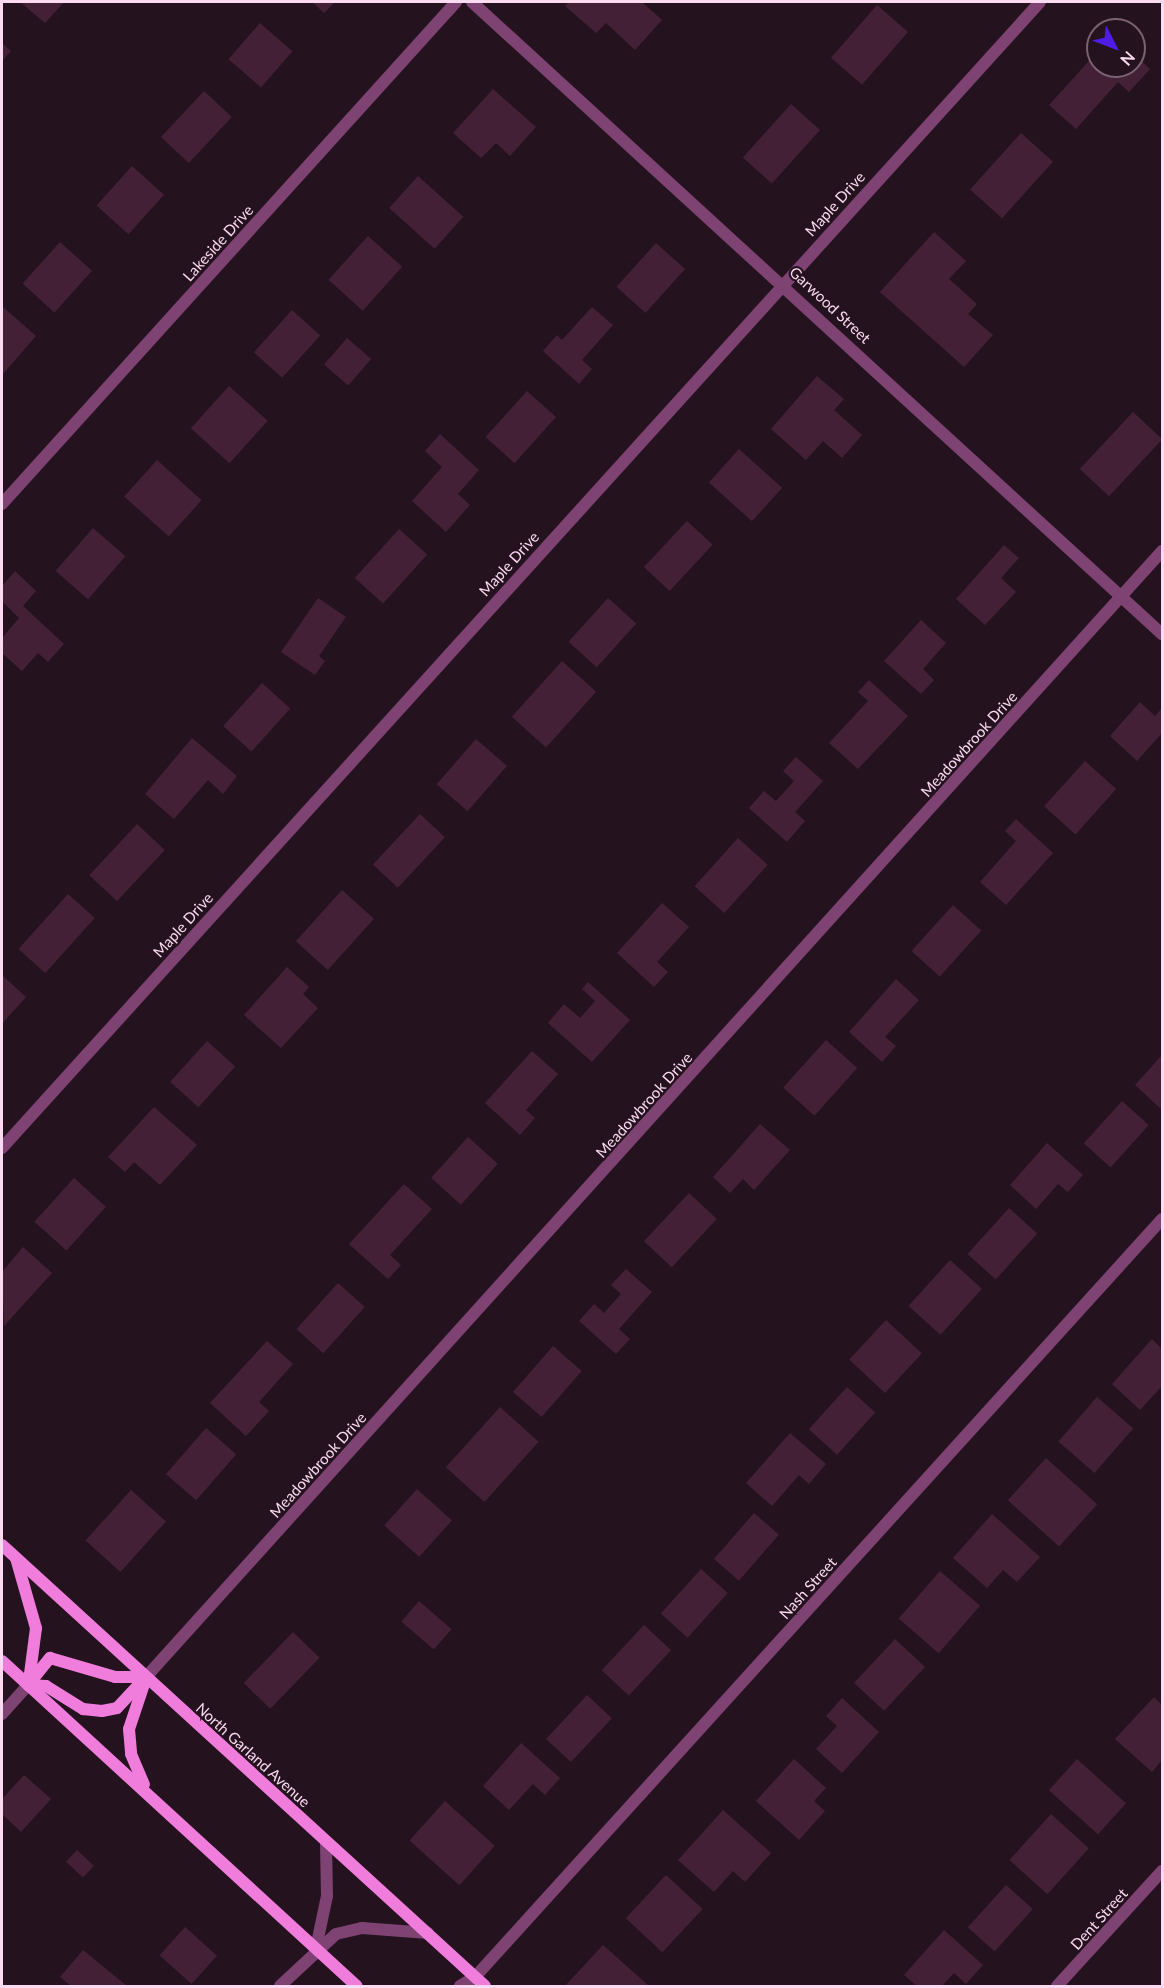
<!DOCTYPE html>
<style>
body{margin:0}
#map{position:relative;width:1164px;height:1988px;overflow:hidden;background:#25121f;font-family:Lato,sans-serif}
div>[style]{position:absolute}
.building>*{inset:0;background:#442037;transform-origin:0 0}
.minor>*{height:12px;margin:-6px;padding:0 6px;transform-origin:6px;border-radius:6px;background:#7e4273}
.secondary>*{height:12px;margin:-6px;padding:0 6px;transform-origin:6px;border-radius:6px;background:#f07cdc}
span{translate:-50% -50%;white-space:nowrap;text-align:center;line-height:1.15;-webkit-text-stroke:4.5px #25121f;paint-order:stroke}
.street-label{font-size:15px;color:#fbdaf2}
.frame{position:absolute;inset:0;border:3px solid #fbdaf2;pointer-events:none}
.north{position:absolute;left:1086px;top:18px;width:60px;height:60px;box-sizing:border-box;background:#25121f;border:2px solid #7b6273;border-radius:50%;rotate:132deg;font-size:16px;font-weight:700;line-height:24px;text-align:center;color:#fbdaf2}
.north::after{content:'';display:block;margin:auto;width:21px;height:27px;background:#4e1ce5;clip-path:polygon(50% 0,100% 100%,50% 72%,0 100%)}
</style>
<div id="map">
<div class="building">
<div style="clip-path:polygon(20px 2px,64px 2px,45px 23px)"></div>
<div style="clip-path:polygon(312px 2px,335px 2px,324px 13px)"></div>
<div style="clip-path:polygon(569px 2px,642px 2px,662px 20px,635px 50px,606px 23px,596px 33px,565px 6px)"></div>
<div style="left:877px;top:5px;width:41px;height:70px;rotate:41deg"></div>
<div style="left:260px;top:23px;width:43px;height:48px;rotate:41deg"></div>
<div style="clip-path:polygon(2px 43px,11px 51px,2px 61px)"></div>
<div style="clip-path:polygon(1098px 51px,1098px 66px,1134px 66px,1134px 54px,1150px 69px,1129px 92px,1118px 82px,1076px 129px,1049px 105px)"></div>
<div style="clip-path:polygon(493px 89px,536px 127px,510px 156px,496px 143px,481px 158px,453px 133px)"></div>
<div style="left:204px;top:91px;width:38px;height:63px;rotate:43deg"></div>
<div style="left:791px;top:104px;width:39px;height:72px;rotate:42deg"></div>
<div style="left:1021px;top:133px;width:43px;height:76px;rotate:42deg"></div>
<div style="left:132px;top:166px;width:43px;height:53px;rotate:42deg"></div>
<div style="left:418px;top:176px;width:61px;height:43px;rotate:42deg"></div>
<div style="clip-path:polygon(934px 232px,966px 261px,949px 279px,977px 304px,968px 314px,993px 335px,964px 367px,880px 292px)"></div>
<div style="left:368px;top:236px;width:46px;height:59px;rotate:42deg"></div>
<div style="left:60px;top:242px;width:43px;height:56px;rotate:42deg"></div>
<div style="left:656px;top:243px;width:39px;height:59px;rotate:42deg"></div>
<div style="clip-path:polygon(2px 306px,36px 336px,2px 375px)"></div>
<div style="clip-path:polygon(592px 307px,613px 325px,582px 360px,592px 369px,579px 384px,543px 351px,557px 335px,562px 340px)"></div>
<div style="left:292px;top:310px;width:38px;height:57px;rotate:42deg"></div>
<div style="left:347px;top:338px;width:32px;height:35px;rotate:41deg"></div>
<div style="clip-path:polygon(817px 376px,844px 399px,834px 410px,862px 435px,842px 458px,823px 441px,806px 460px,771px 429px)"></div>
<div style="left:229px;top:386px;width:52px;height:57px;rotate:42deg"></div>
<div style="left:527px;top:391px;width:39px;height:62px;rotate:42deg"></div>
<div style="left:1133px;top:412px;width:40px;height:78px;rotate:43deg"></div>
<div style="clip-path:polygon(440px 434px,479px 470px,458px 494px,470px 505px,446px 532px,412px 501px,442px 467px,425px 451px)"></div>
<div style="left:739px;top:449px;width:58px;height:45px;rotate:42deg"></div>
<div style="left:157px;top:460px;width:60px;height:49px;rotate:42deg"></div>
<div style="left:687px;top:521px;width:35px;height:63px;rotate:43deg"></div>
<div style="left:93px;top:528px;width:43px;height:57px;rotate:41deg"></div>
<div style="left:399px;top:529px;width:38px;height:66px;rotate:42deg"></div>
<div style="clip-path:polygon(1004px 545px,1019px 558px,1001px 578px,1016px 592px,985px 625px,956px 599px)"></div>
<div style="clip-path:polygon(15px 571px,36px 591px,23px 606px,64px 644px,48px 662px,38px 653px,22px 671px,2px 653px,2px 638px,19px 618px,2px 601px,2px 586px)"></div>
<div style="clip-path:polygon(318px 598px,346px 617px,319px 656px,325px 661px,315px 675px,281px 652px)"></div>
<div style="left:608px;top:598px;width:38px;height:59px;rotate:42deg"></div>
<div style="clip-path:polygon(921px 620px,946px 643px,923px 669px,934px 680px,921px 694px,884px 661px)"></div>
<div style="left:562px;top:661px;width:46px;height:75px;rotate:42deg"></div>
<div style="clip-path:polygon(869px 680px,908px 716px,858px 769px,829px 743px,868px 701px,858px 692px)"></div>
<div style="left:262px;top:683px;width:38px;height:58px;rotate:42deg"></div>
<div style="clip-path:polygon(1140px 702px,1155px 716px,1162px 708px,1162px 733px,1137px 761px,1110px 736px)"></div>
<div style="clip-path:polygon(192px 738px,237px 776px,223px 794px,208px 780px,174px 819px,145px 794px)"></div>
<div style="left:476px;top:739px;width:41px;height:60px;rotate:41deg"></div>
<div style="clip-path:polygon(796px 757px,823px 781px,795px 812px,805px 821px,787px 842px,749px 808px,764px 791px,776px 801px,794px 781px,783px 771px)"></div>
<div style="left:1085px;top:761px;width:42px;height:61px;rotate:42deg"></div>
<div style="left:420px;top:814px;width:34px;height:69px;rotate:43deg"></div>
<div style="clip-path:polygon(1016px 819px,1053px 853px,1006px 905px,980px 882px,1016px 841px,1005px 831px)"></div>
<div style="left:137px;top:824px;width:38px;height:70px;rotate:43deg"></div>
<div style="left:738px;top:838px;width:40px;height:65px;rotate:42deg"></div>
<div style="left:342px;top:890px;width:43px;height:69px;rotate:42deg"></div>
<div style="left:68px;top:894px;width:36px;height:74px;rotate:42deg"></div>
<div style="clip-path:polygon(662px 903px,689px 927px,657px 962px,668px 972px,654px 987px,617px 953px)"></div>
<div style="left:953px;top:905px;width:38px;height:62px;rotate:42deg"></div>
<div style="clip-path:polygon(287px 967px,309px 987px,303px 994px,318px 1008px,281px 1048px,244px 1015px)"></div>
<div style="clip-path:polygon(2px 975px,26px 997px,2px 1024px)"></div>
<div style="clip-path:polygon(896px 979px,919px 1000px,885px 1037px,896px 1046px,882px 1062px,849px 1032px)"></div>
<div style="clip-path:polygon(588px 982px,630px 1020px,592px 1062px,548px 1023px,564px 1004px,580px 1018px,595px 1001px,582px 989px)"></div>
<div style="left:826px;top:1040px;width:42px;height:64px;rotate:42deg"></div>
<div style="left:207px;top:1041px;width:38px;height:55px;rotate:42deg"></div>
<div style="clip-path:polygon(532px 1051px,558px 1074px,526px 1110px,535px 1118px,520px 1135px,485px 1103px)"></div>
<div style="clip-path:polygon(1162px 1055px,1162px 1110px,1135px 1085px)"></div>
<div style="left:1122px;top:1101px;width:36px;height:57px;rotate:42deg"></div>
<div style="clip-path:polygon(154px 1107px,197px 1145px,160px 1185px,134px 1162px,125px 1172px,108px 1157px)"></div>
<div style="clip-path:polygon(760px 1124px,790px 1150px,754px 1190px,743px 1179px,730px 1193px,713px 1177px)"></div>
<div style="left:468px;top:1137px;width:40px;height:55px;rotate:42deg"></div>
<div style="clip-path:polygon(1047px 1143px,1083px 1175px,1068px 1192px,1058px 1184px,1036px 1209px,1010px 1185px)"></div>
<div style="left:74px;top:1178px;width:43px;height:59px;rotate:42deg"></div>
<div style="clip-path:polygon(404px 1184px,432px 1209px,390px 1255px,401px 1265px,388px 1279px,349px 1244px)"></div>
<div style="left:689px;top:1193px;width:38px;height:66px;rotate:43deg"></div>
<div style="left:1009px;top:1208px;width:38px;height:62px;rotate:42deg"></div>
<div style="clip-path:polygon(23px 1247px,52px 1273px,4px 1326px,2px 1272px)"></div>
<div style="left:950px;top:1260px;width:43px;height:62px;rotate:42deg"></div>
<div style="clip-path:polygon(626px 1269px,652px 1292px,619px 1329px,630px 1339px,616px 1354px,579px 1321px,594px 1304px,604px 1313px,621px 1294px,611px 1285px)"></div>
<div style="left:338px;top:1283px;width:36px;height:62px;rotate:42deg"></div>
<div style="left:886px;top:1320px;width:49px;height:54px;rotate:43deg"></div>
<div style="clip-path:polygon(1152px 1339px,1162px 1349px,1162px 1386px,1140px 1410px,1112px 1384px)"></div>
<div style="clip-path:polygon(267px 1341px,293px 1364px,259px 1402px,269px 1411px,246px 1436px,210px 1403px)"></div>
<div style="left:553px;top:1346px;width:38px;height:61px;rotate:41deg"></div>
<div style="left:847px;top:1387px;width:38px;height:57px;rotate:42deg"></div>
<div style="left:1097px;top:1397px;width:48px;height:59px;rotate:41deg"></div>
<div style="left:500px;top:1407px;width:52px;height:81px;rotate:42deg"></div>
<div style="left:206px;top:1428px;width:40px;height:61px;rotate:41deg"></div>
<div style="clip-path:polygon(790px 1433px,826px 1464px,809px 1484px,799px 1475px,772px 1506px,746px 1483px)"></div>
<div style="left:1046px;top:1458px;width:69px;height:57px;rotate:42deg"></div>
<div style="left:417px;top:1489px;width:47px;height:49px;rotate:42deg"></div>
<div style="left:131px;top:1490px;width:47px;height:68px;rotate:42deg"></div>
<div style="left:754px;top:1513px;width:33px;height:61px;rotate:41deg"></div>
<div style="clip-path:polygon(992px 1514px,1040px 1557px,1017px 1582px,1003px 1570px,987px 1588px,953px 1558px)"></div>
<div style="left:701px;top:1569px;width:36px;height:60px;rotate:42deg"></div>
<div style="left:940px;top:1571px;width:53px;height:63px;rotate:41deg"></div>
<div style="left:419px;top:1601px;width:43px;height:27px;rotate:41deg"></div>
<div style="left:644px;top:1625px;width:37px;height:62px;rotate:43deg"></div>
<div style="left:293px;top:1632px;width:37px;height:71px;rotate:44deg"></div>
<div style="left:895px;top:1639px;width:41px;height:60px;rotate:43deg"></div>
<div style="left:587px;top:1695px;width:34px;height:60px;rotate:43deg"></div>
<div style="clip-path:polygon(1154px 1697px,1162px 1705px,1162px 1760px,1152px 1772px,1115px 1739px)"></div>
<div style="clip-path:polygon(842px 1698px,879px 1732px,842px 1773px,816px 1749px,837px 1726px,826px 1716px)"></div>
<div style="clip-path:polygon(521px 1743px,560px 1778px,545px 1795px,533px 1784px,509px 1810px,483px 1786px)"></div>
<div style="clip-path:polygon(794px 1759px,826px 1788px,814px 1801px,825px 1811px,799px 1840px,756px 1801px)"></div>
<div style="left:1077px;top:1759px;width:66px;height:42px;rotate:42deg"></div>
<div style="clip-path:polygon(24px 1775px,51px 1799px,21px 1832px,2px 1814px,2px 1799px)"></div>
<div style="left:445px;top:1801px;width:67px;height:53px;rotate:42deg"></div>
<div style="clip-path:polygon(723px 1810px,771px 1853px,745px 1882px,733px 1871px,714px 1892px,678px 1860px)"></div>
<div style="left:1051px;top:1814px;width:51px;height:62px;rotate:42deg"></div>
<div style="left:77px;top:1850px;width:23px;height:16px;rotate:43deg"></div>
<div style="left:666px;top:1875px;width:50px;height:59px;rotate:43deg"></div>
<div style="left:1006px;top:1885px;width:36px;height:57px;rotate:42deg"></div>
<div style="left:185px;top:1927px;width:43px;height:38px;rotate:42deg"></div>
<div style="clip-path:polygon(944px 1930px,983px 1965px,966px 1984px,954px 1973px,942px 1986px,917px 1986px,904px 1975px)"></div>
<div style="clip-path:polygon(603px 1945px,649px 1986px,565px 1986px)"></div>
<div style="clip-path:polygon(83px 1950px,127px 1986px,71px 1986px,60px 1977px)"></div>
</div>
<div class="minor">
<div style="left:472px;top:2px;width:936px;rotate:42.49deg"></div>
<div style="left:2px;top:504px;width:677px;rotate:-47.87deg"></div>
<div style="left:2px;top:1148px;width:1546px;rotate:-47.83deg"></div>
<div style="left:146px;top:1677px;width:1517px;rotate:-47.94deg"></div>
<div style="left:2px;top:1714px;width:39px;rotate:-48deg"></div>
<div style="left:316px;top:1948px;width:53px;rotate:-78.1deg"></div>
<div style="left:327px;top:1896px;width:54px;rotate:-91.1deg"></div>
<div style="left:280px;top:1986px;width:76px;rotate:-42.9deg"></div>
<div style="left:336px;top:1934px;width:27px;rotate:-13deg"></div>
<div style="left:362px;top:1928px;width:66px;rotate:4.3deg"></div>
<div style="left:460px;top:1986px;width:17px;rotate:-31deg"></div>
<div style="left:475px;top:1977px;width:1023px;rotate:-47.81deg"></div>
<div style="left:1057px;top:1986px;width:156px;rotate:-47.6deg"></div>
</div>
<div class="secondary">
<div style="left:2px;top:1545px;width:654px;rotate:42.4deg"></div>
<div style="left:16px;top:1558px;width:73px;rotate:74.1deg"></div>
<div style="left:36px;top:1628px;width:53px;rotate:97.5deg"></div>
<div style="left:2px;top:1661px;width:481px;rotate:42.5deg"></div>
<div style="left:144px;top:1684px;width:47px;rotate:108.4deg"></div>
<div style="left:129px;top:1729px;width:25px;rotate:85deg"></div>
<div style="left:131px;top:1754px;width:33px;rotate:67deg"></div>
<div style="left:28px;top:1685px;width:18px;rotate:3deg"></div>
<div style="left:46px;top:1686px;width:44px;rotate:31.9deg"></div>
<div style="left:83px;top:1709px;width:19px;rotate:6deg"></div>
<div style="left:102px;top:1711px;width:15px;rotate:-11deg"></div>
<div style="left:117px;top:1708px;width:42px;rotate:-46.9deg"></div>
<div style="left:28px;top:1685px;width:35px;rotate:-51deg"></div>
<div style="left:50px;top:1658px;width:68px;rotate:16.3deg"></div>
<div style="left:115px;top:1677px;width:31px"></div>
</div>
<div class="street-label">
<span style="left:835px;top:204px;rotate:-48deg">Maple Drive</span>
<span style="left:218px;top:243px;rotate:-48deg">Lakeside Drive</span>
<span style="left:830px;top:305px;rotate:43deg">Garwood Street</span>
<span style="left:509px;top:564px;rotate:-48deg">Maple Drive</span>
<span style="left:969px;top:744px;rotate:-48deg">Meadowbrook Drive</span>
<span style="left:183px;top:925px;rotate:-48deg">Maple Drive</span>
<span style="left:644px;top:1105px;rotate:-48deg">Meadowbrook Drive</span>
<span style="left:318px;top:1465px;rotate:-48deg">Meadowbrook Drive</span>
<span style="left:808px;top:1588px;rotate:-48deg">Nash Street</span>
<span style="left:253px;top:1755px;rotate:42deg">North Garland Avenue</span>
<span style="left:1099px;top:1919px;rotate:-48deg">Dent Street</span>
</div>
<div class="frame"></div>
<div class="north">N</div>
</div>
